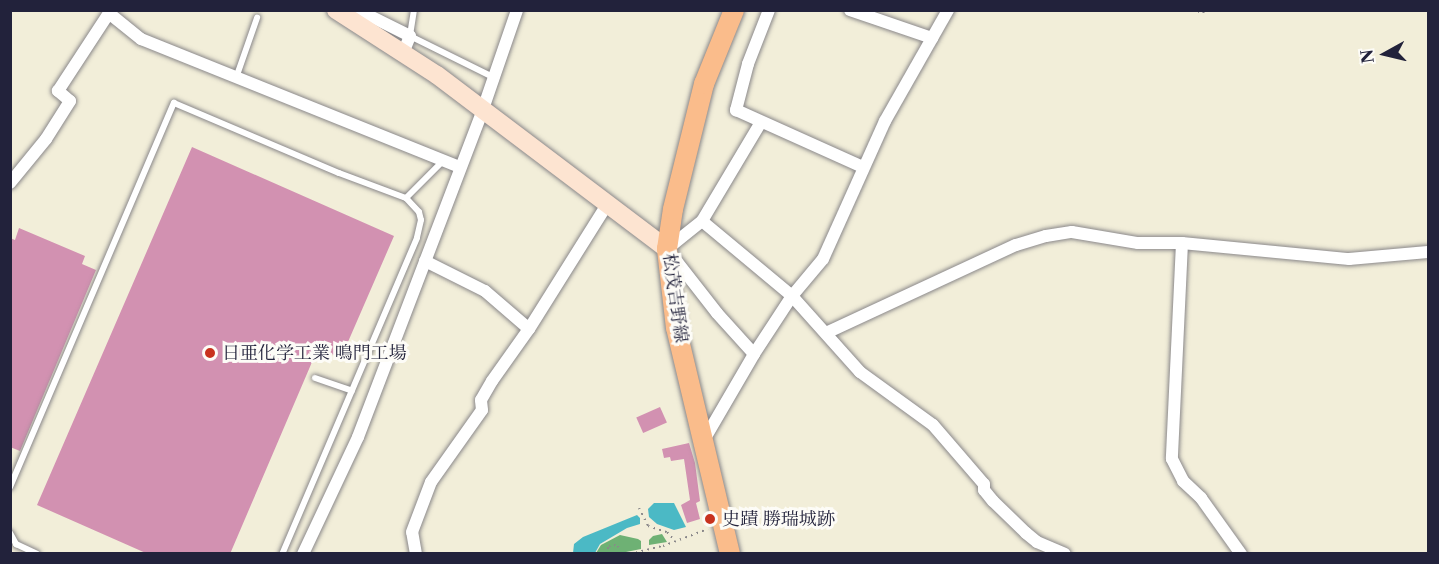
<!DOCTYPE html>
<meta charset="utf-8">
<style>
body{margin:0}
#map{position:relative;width:1439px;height:564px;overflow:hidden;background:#f2eed9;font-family:"Libre Caslon Text","Noto Serif JP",serif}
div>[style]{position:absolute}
.forest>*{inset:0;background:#6eb174}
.water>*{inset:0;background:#4bb9c5}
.building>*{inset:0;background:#d291b1;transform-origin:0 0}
.path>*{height:2px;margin-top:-1px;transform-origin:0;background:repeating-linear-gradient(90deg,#8a888a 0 1.5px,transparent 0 6px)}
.roads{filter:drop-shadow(0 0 2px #8a888a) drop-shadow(0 0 2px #8a888a)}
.lane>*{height:6px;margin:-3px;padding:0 3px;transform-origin:3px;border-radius:3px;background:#fff}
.street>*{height:12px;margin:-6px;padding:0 6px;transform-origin:6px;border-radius:6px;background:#fff}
.secondary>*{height:18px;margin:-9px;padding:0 9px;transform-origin:9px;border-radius:9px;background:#fde4d1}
.primary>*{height:20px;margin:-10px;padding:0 10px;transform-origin:10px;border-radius:10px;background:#fabc8b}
.dots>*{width:16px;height:16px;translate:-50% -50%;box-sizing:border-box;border:3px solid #fdfcf7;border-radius:50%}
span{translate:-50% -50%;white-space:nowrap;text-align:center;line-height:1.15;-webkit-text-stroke:6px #fdfcf7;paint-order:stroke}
.street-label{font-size:18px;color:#22223b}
.poi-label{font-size:18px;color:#22223b}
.left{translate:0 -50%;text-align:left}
.frame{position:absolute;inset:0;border:12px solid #22223b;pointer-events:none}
.north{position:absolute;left:1355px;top:24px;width:60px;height:60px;-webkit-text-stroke:4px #fdfcf7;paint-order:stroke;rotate:262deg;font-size:16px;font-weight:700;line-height:24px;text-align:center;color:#22223b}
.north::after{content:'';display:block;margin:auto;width:21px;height:27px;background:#22223b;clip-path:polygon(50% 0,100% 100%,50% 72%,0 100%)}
</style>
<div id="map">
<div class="forest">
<div style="clip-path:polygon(662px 534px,667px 542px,649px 545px,649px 540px,653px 536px)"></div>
<div style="clip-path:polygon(620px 535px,638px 539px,641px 541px,641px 549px,621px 553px,596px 553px,601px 545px)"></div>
</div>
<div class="water">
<div style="clip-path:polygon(654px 503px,674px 503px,686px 527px,674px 530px,657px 524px,649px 517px,648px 509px)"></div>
<div style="clip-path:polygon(637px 515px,640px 518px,640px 524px,627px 528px,600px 544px,595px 553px,573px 553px,574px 544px,583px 537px)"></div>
</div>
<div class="building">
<div style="clip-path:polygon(192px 147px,394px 236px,341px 358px,318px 348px,230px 554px,148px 554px,37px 505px)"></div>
<div style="clip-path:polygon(19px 228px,85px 256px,82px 264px,96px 270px,20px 451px,10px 447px,10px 238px,15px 240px)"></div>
<div style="left:660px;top:407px;width:17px;height:26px;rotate:66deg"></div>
<div style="clip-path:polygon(689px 443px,695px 463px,700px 501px,696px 503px,700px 519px,687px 523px,681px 505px,690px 500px,684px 459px,671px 461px,670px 457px,664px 458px,662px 449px)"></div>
</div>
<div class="path">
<div style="left:1192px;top:10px;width:11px;rotate:15deg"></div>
<div style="left:1203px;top:13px;width:4px;rotate:-56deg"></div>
<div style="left:639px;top:508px;width:20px;rotate:63deg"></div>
<div style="left:648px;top:526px;width:20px;rotate:18deg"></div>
<div style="left:667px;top:532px;width:12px;rotate:48deg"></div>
<div style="left:605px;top:554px;width:9px;rotate:-63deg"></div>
<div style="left:609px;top:546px;width:5px;rotate:-11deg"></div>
<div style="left:614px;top:545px;width:4px;rotate:14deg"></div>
<div style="left:618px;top:546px;width:8px;rotate:76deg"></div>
<div style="left:630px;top:554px;width:34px;rotate:-14deg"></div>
<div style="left:663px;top:546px;width:48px;rotate:-20.7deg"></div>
</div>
<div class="roads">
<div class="lane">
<div style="left:414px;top:10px;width:26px;rotate:99deg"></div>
<div style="left:410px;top:36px;width:93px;rotate:26.3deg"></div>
<div style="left:236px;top:78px;width:64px;rotate:-70.7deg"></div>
<div style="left:406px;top:198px;width:52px;rotate:-45deg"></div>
<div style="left:315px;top:378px;width:39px;rotate:19deg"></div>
<div style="left:10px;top:487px;width:418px;rotate:-66.9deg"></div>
<div style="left:174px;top:103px;width:179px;rotate:23deg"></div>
<div style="left:339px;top:173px;width:72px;rotate:20.5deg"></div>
<div style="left:406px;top:198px;width:19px;rotate:47deg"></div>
<div style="left:419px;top:212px;width:8px;rotate:76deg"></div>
<div style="left:421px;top:220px;width:18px;rotate:103deg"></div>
<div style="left:417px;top:238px;width:344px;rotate:113.1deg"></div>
<div style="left:10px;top:533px;width:13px;rotate:61deg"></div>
<div style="left:16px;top:544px;width:23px;rotate:25deg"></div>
</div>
<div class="street">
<div style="left:358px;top:10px;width:58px;rotate:26.6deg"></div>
<div style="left:410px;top:36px;width:16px;rotate:112deg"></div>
<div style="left:769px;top:10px;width:58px;rotate:111.3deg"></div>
<div style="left:748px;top:64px;width:48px;rotate:104.6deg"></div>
<div style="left:736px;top:110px;width:139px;rotate:24.2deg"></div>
<div style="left:850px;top:10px;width:87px;rotate:18.9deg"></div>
<div style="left:110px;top:14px;width:40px;rotate:39deg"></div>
<div style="left:141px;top:39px;width:344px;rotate:21.9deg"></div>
<div style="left:10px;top:183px;width:57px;rotate:-50.7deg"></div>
<div style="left:46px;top:139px;width:45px;rotate:-57.7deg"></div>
<div style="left:70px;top:101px;width:16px;rotate:-140deg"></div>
<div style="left:58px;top:91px;width:97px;rotate:-56.8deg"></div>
<div style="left:702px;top:221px;width:117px;rotate:39.8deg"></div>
<div style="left:792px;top:296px;width:102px;rotate:48.2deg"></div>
<div style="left:860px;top:372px;width:90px;rotate:36deg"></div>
<div style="left:933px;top:425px;width:78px;rotate:49.2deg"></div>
<div style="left:984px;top:484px;width:6px;rotate:90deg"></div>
<div style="left:984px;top:490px;width:14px;rotate:51deg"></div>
<div style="left:993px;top:501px;width:46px;rotate:44.1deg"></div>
<div style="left:1026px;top:533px;width:14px;rotate:39deg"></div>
<div style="left:1037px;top:542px;width:30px;rotate:23deg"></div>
<div style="left:1182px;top:243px;width:216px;rotate:92.7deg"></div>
<div style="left:1172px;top:459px;width:25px;rotate:63deg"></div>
<div style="left:1183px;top:481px;width:25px;rotate:43deg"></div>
<div style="left:1201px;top:498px;width:69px;rotate:54.5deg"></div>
<div style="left:425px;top:261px;width:67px;rotate:26.6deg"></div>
<div style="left:485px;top:291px;width:58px;rotate:40.8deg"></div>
<div style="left:826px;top:333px;width:209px;rotate:-24.9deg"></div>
<div style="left:1016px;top:245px;width:31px;rotate:-17deg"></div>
<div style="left:1046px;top:236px;width:26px;rotate:-9deg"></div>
<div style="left:1072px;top:232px;width:67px;rotate:9.5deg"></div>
<div style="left:1138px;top:243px;width:44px"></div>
<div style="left:1182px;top:243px;width:168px;rotate:5.5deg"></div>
<div style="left:1349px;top:259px;width:79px;rotate:-5.1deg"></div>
<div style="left:754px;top:354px;width:55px;rotate:-132.1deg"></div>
<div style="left:717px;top:313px;width:81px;rotate:-128deg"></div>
<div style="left:667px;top:249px;width:45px;rotate:-38.7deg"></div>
<div style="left:702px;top:221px;width:115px;rotate:-59.2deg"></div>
<div style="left:704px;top:440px;width:99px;rotate:-59.8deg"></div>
<div style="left:754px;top:354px;width:69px;rotate:-56.8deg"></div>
<div style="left:792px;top:296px;width:48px;rotate:-50deg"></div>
<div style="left:823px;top:259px;width:151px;rotate:-65.8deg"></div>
<div style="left:885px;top:121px;width:128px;rotate:-60.4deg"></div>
<div style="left:303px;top:554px;width:129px;rotate:-64.8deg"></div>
<div style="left:358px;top:437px;width:351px;rotate:-69.1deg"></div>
<div style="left:483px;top:109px;width:105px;rotate:-71deg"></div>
<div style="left:416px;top:554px;width:22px;rotate:-100deg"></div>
<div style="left:412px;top:532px;width:53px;rotate:-69.2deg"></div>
<div style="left:431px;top:482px;width:88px;rotate:-54.7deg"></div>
<div style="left:482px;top:410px;width:10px;rotate:-96deg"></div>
<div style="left:481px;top:400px;width:22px;rotate:-60deg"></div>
<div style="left:492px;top:381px;width:64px;rotate:-54.6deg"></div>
<div style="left:529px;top:329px;width:149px;rotate:-57.9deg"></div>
</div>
<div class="secondary">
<div style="left:336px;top:10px;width:120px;rotate:32.8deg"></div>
<div style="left:437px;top:75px;width:288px;rotate:37.1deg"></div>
</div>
<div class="primary">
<div style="left:730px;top:554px;width:232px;rotate:-103.4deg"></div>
<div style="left:676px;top:328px;width:80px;rotate:-96.5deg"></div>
<div style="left:667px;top:249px;width:40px;rotate:-81.5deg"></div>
<div style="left:673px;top:209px;width:129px;rotate:-76.1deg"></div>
<div style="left:704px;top:84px;width:80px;rotate:-67.9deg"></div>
</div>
</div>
<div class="dots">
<div style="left:210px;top:353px;background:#c8321e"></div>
<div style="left:710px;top:519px;background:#c8321e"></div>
</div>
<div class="street-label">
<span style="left:675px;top:298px;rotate:82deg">松茂吉野線</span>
</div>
<div class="poi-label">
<span class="left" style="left:222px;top:353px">日亜化学工業 鳴門工場</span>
<span class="left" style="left:722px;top:519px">史蹟 勝瑞城跡</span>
</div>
<div class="frame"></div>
<div class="north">N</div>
</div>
